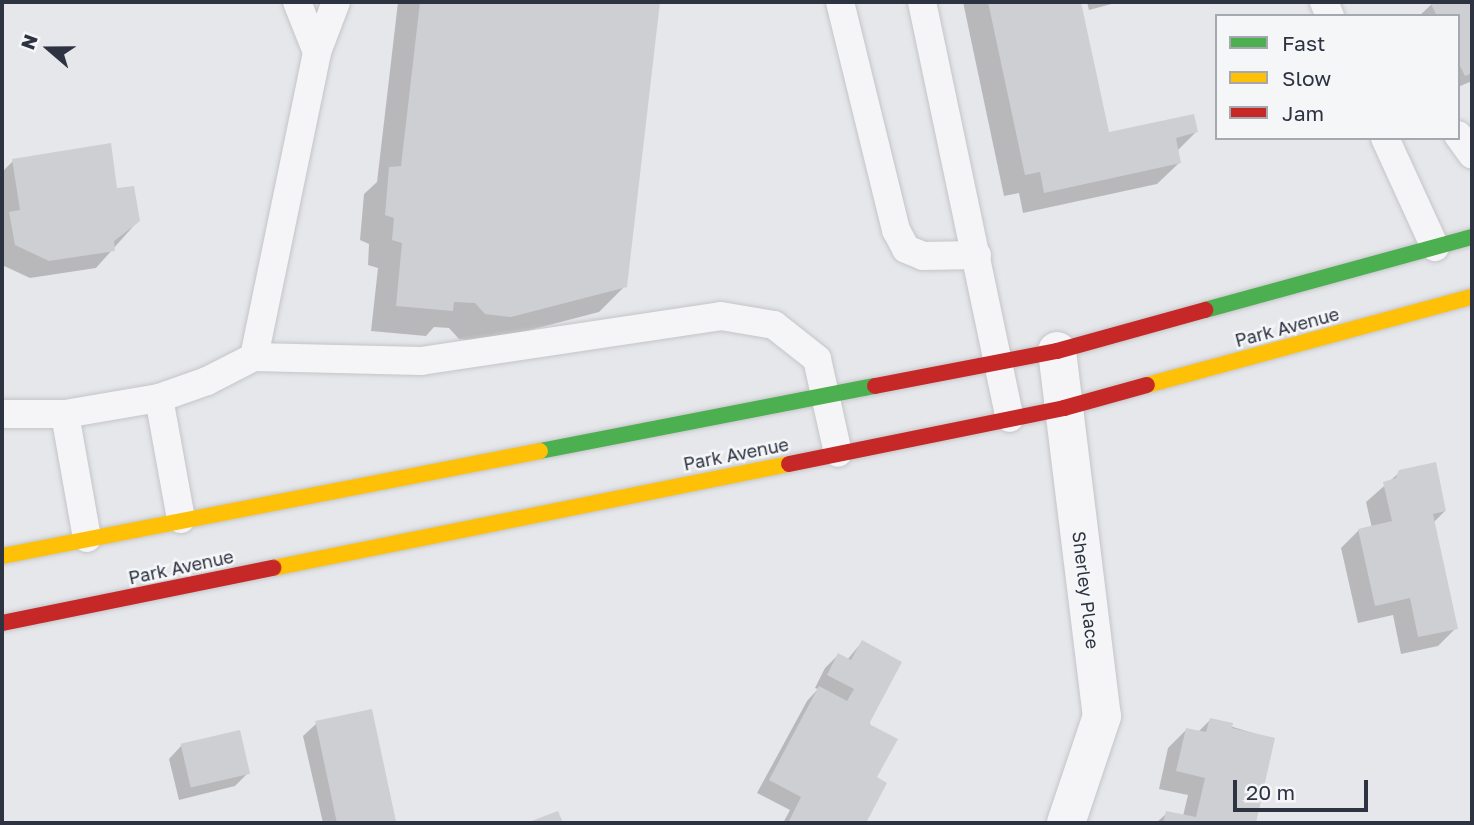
<!DOCTYPE html>
<style>
body{margin:0}
#map{position:relative;width:1474px;height:825px;overflow:hidden;background:#e6e7ea;font-family:"Golos Text",sans-serif}
div>[style]{position:absolute}
.shadow>*{inset:0;background:#0003}
.building>*{inset:0;background:#cecfd2;transform-origin:0 0}
.roads{filter:drop-shadow(0 0 2px #c4c5c8) drop-shadow(0 0 2px #c4c5c8)}
.lane>*{height:28px;margin:-14px;padding:0 14px;transform-origin:14px;border-radius:14px;background:#f5f5f7}
.street>*{height:38px;margin:-19px;padding:0 19px;transform-origin:19px;border-radius:19px;background:#f5f5f7}
.fast>*{height:16px;margin:-8px;padding:0 8px;transform-origin:8px;border-radius:8px;background:#4caf50}
.slow>*{height:16px;margin:-8px;padding:0 8px;transform-origin:8px;border-radius:8px;background:#ffc107}
.jam>*{height:16px;margin:-8px;padding:0 8px;transform-origin:8px;border-radius:8px;background:#c62828}
span{translate:-50% -50%;white-space:nowrap;text-align:center;line-height:1.15;-webkit-text-stroke:5px #f4f6f8;paint-order:stroke}
.street-label{font-size:18px;color:#2e3342}
.frame{position:absolute;inset:0;border:4px solid #2e3342;pointer-events:none}
.legend{position:absolute;left:1215px;top:14px;width:245px;height:126px;box-sizing:border-box;background:#f4f6f8;border:2px solid #a5a8af;margin:0;padding:9px 12px;list-style:none;font-size:21px;color:#2e3342}
.legend li{display:flex;align-items:center;gap:14px;height:35px}
.legend b{width:35px;border:2px solid #a5a8af}
.north{position:absolute;left:14px;top:14px;width:70px;height:70px;-webkit-text-stroke:5px #f4f6f8;paint-order:stroke;rotate:290deg;font-size:19px;font-weight:700;line-height:28px;text-align:center;color:#2e3342}
.north::after{content:'';display:block;margin:auto;width:24px;height:32px;background:#2e3342;clip-path:polygon(50% 0,100% 100%,50% 72%,0 100%)}
.scale{position:absolute;left:1233px;top:780px;width:135px;height:32px;box-sizing:border-box;border:4px solid #2e3342;border-top:0;padding-left:9px;font-size:21px;line-height:24px;white-space:nowrap;color:#2e3342;-webkit-text-stroke:5px #f4f6f8;paint-order:stroke}
</style>
<div id="map">
<div class="shadow">
<div style="clip-path:polygon(398px 2px,658px 2px,625px 286px,599px 312px,484px 342px,459px 339px,449px 328px,434px 327px,426px 336px,371px 331px,378px 268px,368px 265px,369px 244px,360px 240px,364px 194px,377px 182px)"></div>
<div style="clip-path:polygon(963px 2px,1079px 2px,1108px 134px,1196px 132px,1177px 151px,1179px 163px,1157px 184px,1023px 213px,1019px 193px,1004px 196px)"></div>
<div style="clip-path:polygon(1087px 2px,1119px 2px,1089px 10px)"></div>
<div style="clip-path:polygon(1472px 2px,1472px 81px,1458px 87px,1458px 16px,1419px 16px,1434px 2px)"></div>
<div style="clip-path:polygon(13px 161px,138px 221px,96px 268px,30px 278px,2px 265px,2px 172px)"></div>
<div style="clip-path:polygon(1400px 472px,1445px 511px,1433px 523px,1456px 628px,1438px 646px,1401px 654px,1393px 615px,1358px 623px,1341px 548px,1359px 530px,1372px 528px,1366px 502px)"></div>
<div style="clip-path:polygon(862px 642px,875px 778px,885px 783px,864px 823px,783px 823px,790px 810px,757px 793px,807px 701px,818px 689px,815px 688px,825px 668px,838px 655px,847px 660px)"></div>
<div style="clip-path:polygon(371px 711px,396px 823px,323px 823px,303px 736px,316px 724px)"></div>
<div style="clip-path:polygon(1210px 720px,1273px 739px,1254px 823px,1156px 823px,1167px 813px,1183px 816px,1188px 795px,1159px 789px,1168px 748px,1186px 730px,1198px 732px)"></div>
<div style="clip-path:polygon(181px 746px,248px 773px,235px 786px,179px 800px,169px 759px)"></div>
</div>
<div class="building">
<div style="clip-path:polygon(420px 2px,660px 2px,627px 287px,511px 317px,485px 314px,475px 303px,454px 302px,453px 311px,396px 306px,402px 243px,392px 240px,394px 218px,385px 215px,389px 167px,401px 166px)"></div>
<div style="clip-path:polygon(988px 2px,1081px 2px,1109px 132px,1194px 114px,1198px 132px,1176px 138px,1181px 163px,1044px 193px,1040px 172px,1025px 175px)"></div>
<div style="clip-path:polygon(1430px 2px,1472px 2px,1472px 73px,1465px 76px,1458px 62px,1458px 16px,1437px 16px)"></div>
<div style="clip-path:polygon(111px 143px,117px 188px,134px 186px,140px 221px,114px 241px,115px 251px,49px 261px,15px 245px,9px 212px,20px 210px,12px 159px)"></div>
<div style="clip-path:polygon(1436px 462px,1446px 511px,1433px 514px,1458px 629px,1418px 637px,1410px 598px,1375px 606px,1358px 529px,1392px 521px,1383px 482px,1396px 478px,1399px 470px)"></div>
<div style="clip-path:polygon(862px 640px,902px 662px,869px 724px,898px 739px,877px 777px,887px 783px,866px 823px,788px 823px,801px 797px,769px 780px,819px 686px,847px 701px,854px 689px,827px 675px,838px 653px,851px 660px)"></div>
<div style="left:372px;top:709px;width:117px;height:58px;rotate:78deg"></div>
<div style="clip-path:polygon(1210px 718px,1233px 723px,1232px 728px,1275px 738px,1256px 823px,1163px 823px,1166px 811px,1196px 817px,1205px 778px,1176px 771px,1186px 728px,1206px 732px)"></div>
<div style="left:240px;top:730px;width:45px;height:61px;rotate:77deg"></div>
<div style="clip-path:polygon(558px 811px,563px 823px,526px 823px)"></div>
</div>
<div class="roads">
<div class="lane">
<div style="left:840px;top:2px;width:235px;rotate:76.2deg"></div>
<div style="left:896px;top:230px;width:21px;rotate:62deg"></div>
<div style="left:906px;top:249px;width:18px;rotate:22deg"></div>
<div style="left:923px;top:256px;width:54px;rotate:-1.1deg"></div>
<div style="left:922px;top:2px;width:425px;rotate:78.1deg"></div>
<div style="left:1324px;top:2px;width:15px;rotate:67deg"></div>
<div style="left:317px;top:52px;width:53px;rotate:-69.2deg"></div>
<div style="left:1458px;top:135px;width:24px;rotate:54deg"></div>
<div style="left:1385px;top:138px;width:120px;rotate:65.4deg"></div>
<div style="left:254px;top:357px;width:311px;rotate:-78.3deg"></div>
<div style="left:317px;top:52px;width:54px;rotate:-111.8deg"></div>
<div style="left:159px;top:398px;width:51px;rotate:-19.5deg"></div>
<div style="left:207px;top:381px;width:53px;rotate:-27.1deg"></div>
<div style="left:254px;top:357px;width:167px;rotate:1.4deg"></div>
<div style="left:421px;top:361px;width:303px;rotate:-8.5deg"></div>
<div style="left:721px;top:316px;width:54px;rotate:9.6deg"></div>
<div style="left:774px;top:325px;width:55px;rotate:38.3deg"></div>
<div style="left:817px;top:359px;width:96px;rotate:77.4deg"></div>
<div style="left:2px;top:414px;width:63px"></div>
<div style="left:87px;top:538px;width:126px;rotate:-100.1deg"></div>
<div style="left:65px;top:414px;width:95px;rotate:-9.7deg"></div>
<div style="left:159px;top:398px;width:123px;rotate:79.7deg"></div>
</div>
<div class="street">
<div style="left:1057px;top:351px;width:368px;rotate:83deg"></div>
<div style="left:1102px;top:716px;width:113px;rotate:108.6deg"></div>
</div>
<div class="fast">
<div style="left:1205px;top:310px;width:277px;rotate:-15.3deg"></div>
<div style="left:540px;top:451px;width:341px;rotate:-11deg"></div>
</div>
<div class="slow">
<div style="left:1147px;top:385px;width:337px;rotate:-15.2deg"></div>
<div style="left:2px;top:556px;width:548px;rotate:-11.04deg"></div>
<div style="left:273px;top:568px;width:526px;rotate:-11.4deg"></div>
</div>
<div class="jam">
<div style="left:875px;top:386px;width:185px;rotate:-10.9deg"></div>
<div style="left:1057px;top:351px;width:154px;rotate:-15.5deg"></div>
<div style="left:789px;top:464px;width:281px;rotate:-11.5deg"></div>
<div style="left:1064px;top:408px;width:86px;rotate:-15.5deg"></div>
<div style="left:2px;top:623px;width:277px;rotate:-11.5deg"></div>
</div>
</div>
<div class="street-label">
<span style="left:1287px;top:327px;rotate:-15deg">Park Avenue</span>
<span style="left:736px;top:454px;rotate:-11deg">Park Avenue</span>
<span style="left:181px;top:567px;rotate:-12deg">Park Avenue</span>
<span style="left:1086px;top:590px;rotate:83deg">Sherley Place</span>
</div>
<div class="frame"></div>
<ul class="legend">
<li><b style="height:9px;background:#4caf50"></b>Fast</li>
<li><b style="height:9px;background:#ffc107"></b>Slow</li>
<li><b style="height:9px;background:#c62828"></b>Jam</li>
</ul>
<div class="north">N</div>
<div class="scale">20 m</div>
</div>
